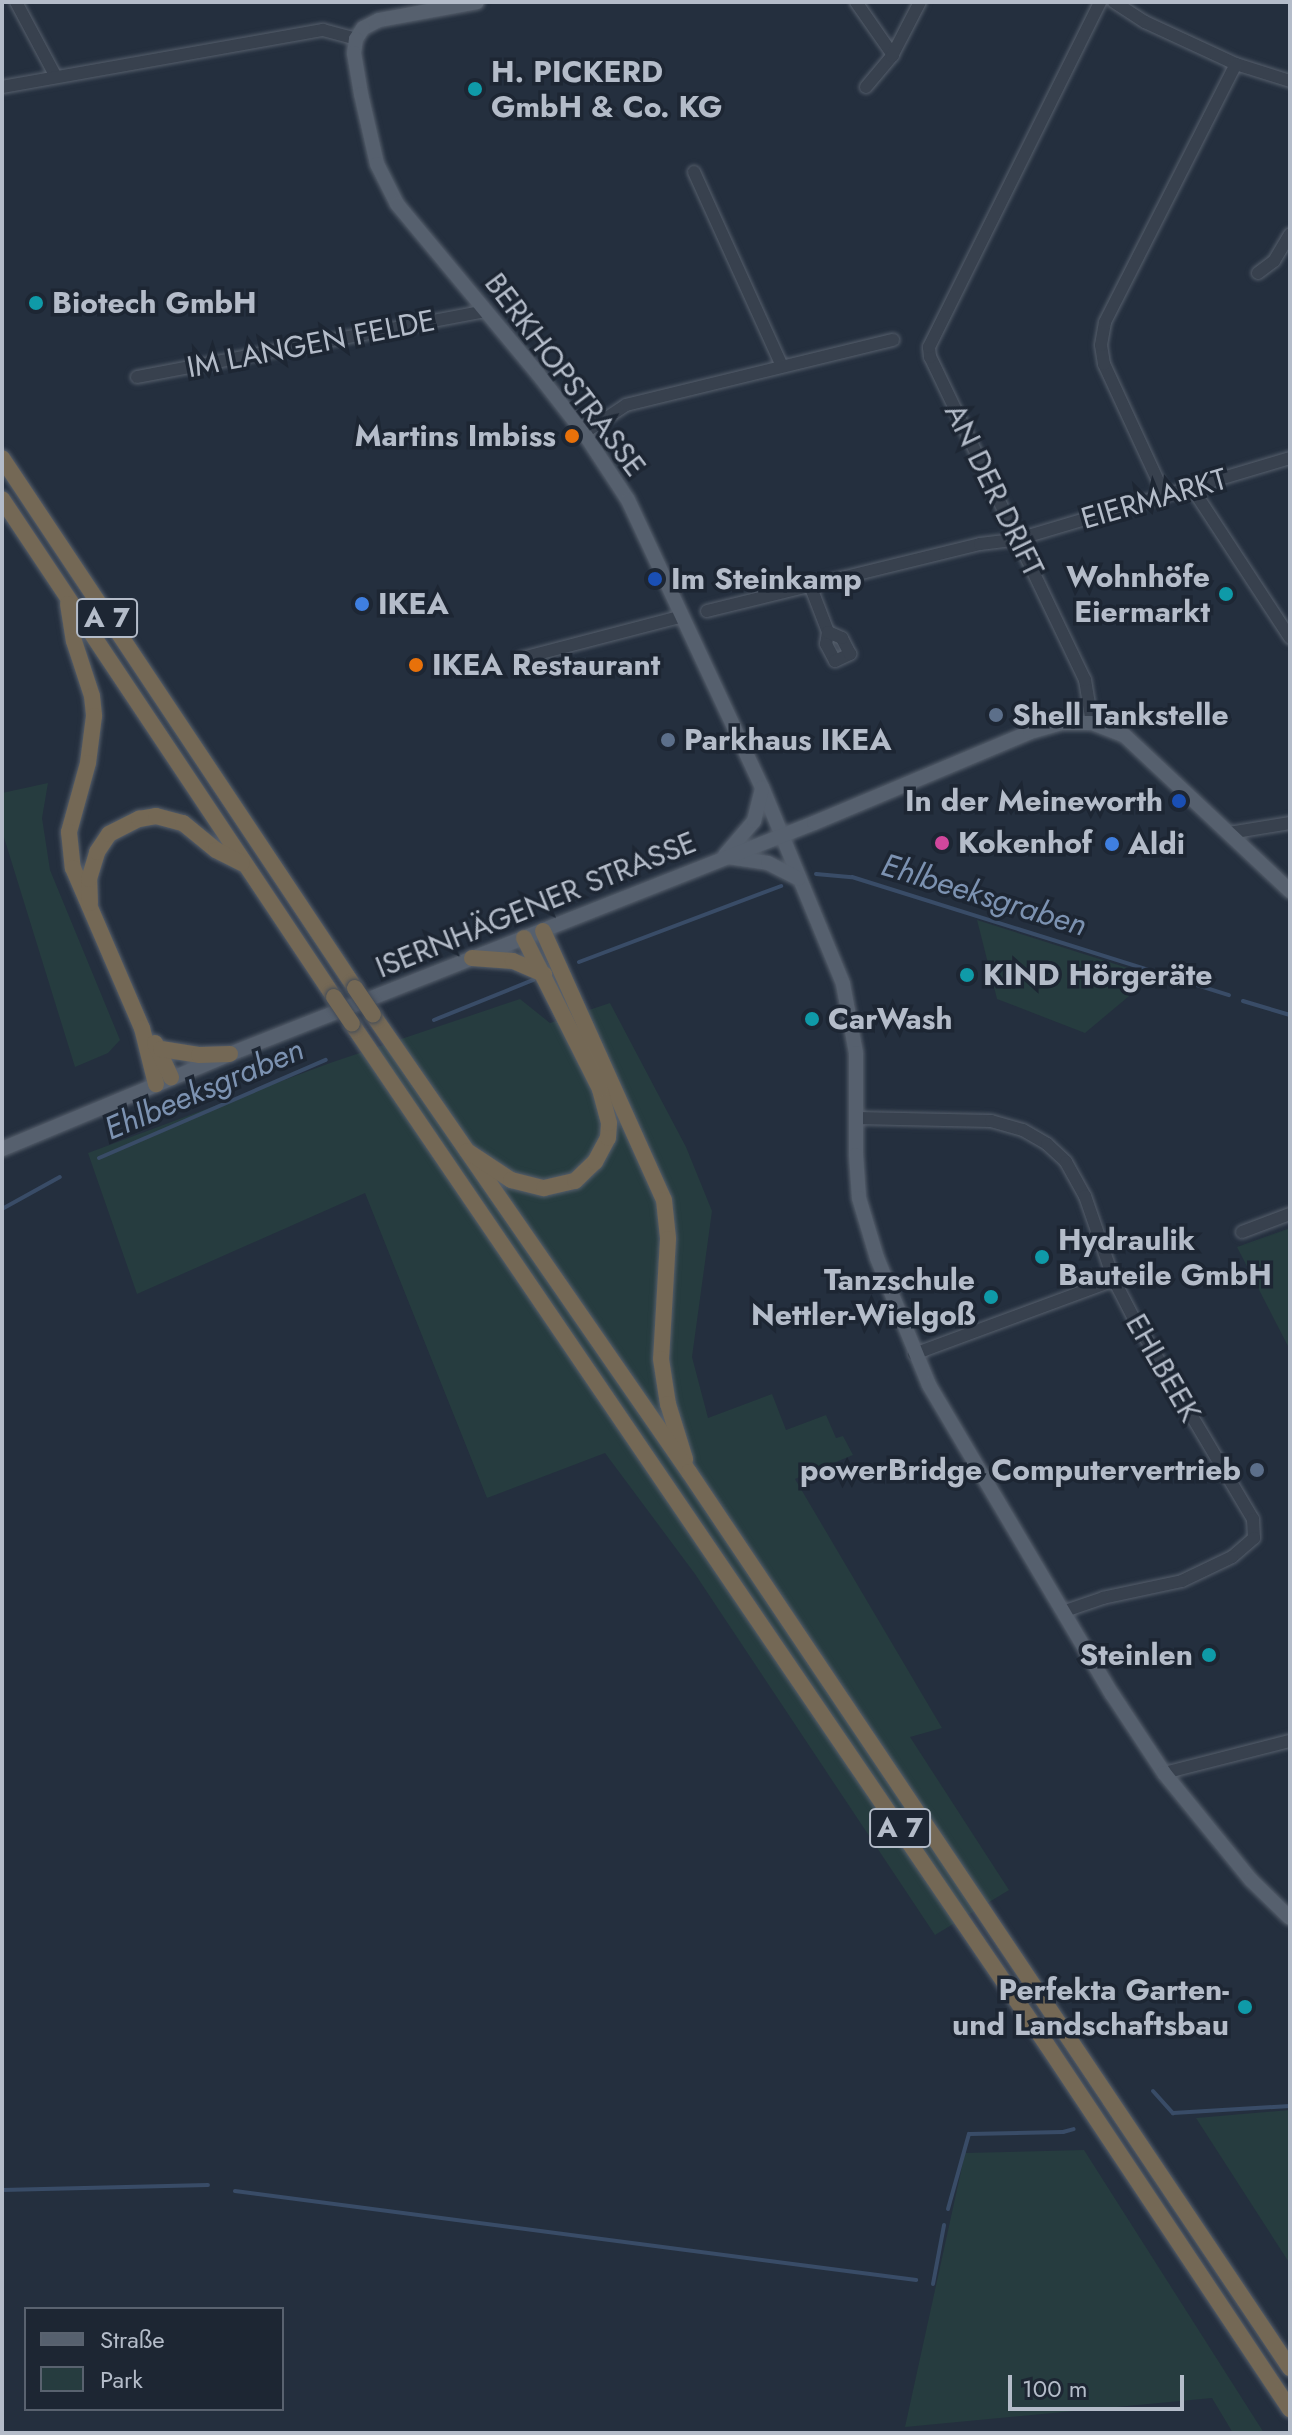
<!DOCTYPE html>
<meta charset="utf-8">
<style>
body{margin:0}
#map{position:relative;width:1292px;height:2435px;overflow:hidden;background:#242f3e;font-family:Jost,sans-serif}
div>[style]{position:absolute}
.green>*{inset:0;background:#263c3f}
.stream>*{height:4px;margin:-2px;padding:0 2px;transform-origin:2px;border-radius:2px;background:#394c67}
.roads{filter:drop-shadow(0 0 2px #565f6c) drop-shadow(0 0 2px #565f6c)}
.minor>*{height:12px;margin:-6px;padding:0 6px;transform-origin:6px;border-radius:6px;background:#38414e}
.major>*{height:14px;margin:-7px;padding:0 7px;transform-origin:7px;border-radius:7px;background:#56606e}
.highway>*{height:16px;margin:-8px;padding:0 8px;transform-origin:8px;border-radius:8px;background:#746855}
.bridges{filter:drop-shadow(0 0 2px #434c59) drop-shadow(0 0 2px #434c59)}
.highway-bridge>*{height:16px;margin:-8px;padding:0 8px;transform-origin:8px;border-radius:8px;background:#746855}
.dots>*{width:22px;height:22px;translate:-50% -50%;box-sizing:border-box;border:4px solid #1d2633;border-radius:50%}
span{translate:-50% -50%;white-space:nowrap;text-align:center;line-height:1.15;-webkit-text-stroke:7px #1d2633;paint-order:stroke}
.shield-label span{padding:2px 6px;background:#1d2633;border:2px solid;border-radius:6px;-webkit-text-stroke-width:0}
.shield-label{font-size:28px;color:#b4bcc9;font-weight:700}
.poi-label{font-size:30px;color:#b4bcc9;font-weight:700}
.left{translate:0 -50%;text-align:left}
.right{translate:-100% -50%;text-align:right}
.street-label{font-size:30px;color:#b4bcc9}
.water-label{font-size:32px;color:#7c92b1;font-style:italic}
.frame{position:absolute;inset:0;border:4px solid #b4bcc9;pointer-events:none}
.legend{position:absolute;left:24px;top:2307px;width:260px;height:104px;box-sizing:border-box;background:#1d2633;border:2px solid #59626f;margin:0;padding:10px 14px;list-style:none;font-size:24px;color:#b4bcc9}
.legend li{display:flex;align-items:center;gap:16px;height:40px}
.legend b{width:40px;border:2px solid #59626f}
.scale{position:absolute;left:1008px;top:2375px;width:176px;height:36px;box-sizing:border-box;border:4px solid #b4bcc9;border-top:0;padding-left:10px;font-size:24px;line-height:28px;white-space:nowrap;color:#b4bcc9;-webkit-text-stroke:6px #1d2633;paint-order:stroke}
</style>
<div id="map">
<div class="green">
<div style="clip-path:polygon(48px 783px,42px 818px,50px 870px,120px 1040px,108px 1053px,75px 1067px,2px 831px,2px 793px)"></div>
<div style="clip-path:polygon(977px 920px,1153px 976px,1085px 1033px,997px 999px)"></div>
<div style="clip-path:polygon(520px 999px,550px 1023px,610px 1003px,686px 1147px,712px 1211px,692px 1357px,708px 1418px,772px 1394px,786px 1430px,826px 1415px,836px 1438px,843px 1436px,853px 1455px,795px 1479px,942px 1728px,910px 1737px,1009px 1890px,935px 1935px,695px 1574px,605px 1453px,487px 1498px,365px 1193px,137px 1294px,88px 1153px,330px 1063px)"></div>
<div style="clip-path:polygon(1290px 1228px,1290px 1350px,1237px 1247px)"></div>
<div style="clip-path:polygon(1290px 2110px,1290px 2264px,1196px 2118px)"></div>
<div style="clip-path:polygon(1084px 2150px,1264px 2433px,1233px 2433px,1212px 2398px,905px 2427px,965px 2153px)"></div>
</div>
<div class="stream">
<div style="left:816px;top:874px;width:36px;rotate:5deg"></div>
<div style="left:852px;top:877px;width:395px;rotate:17.4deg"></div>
<div style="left:579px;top:962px;width:216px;rotate:-20.6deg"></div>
<div style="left:1243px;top:1001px;width:49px;rotate:16.6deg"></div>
<div style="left:434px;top:1020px;width:107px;rotate:-22deg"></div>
<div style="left:99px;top:1158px;width:247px;rotate:-23.4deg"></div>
<div style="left:2px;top:1209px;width:66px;rotate:-28.9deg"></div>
<div style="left:1153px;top:2091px;width:30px;rotate:48deg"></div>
<div style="left:1173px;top:2113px;width:117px;rotate:-3.4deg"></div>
<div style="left:2px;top:2190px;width:206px;rotate:-1.4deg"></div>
<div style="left:235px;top:2191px;width:687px;rotate:7.45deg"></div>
<div style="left:948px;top:2209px;width:78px;rotate:-74.4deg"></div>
<div style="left:969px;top:2134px;width:94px;rotate:-1.2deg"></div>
<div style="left:1063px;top:2132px;width:11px;rotate:-15deg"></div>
<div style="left:933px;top:2284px;width:60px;rotate:-79.4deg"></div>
</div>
<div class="roads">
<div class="minor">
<div style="left:16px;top:2px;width:85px;rotate:61.9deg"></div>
<div style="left:856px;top:2px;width:65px;rotate:55.1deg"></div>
<div style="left:1114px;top:2px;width:37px;rotate:33deg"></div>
<div style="left:1145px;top:22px;width:100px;rotate:24.8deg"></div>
<div style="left:1236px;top:64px;width:57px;rotate:17.5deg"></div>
<div style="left:2px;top:87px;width:326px;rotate:-10.1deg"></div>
<div style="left:323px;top:30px;width:34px;rotate:15deg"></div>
<div style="left:866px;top:87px;width:40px;rotate:-50deg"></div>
<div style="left:892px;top:56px;width:61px;rotate:-62.6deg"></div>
<div style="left:694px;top:172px;width:213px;rotate:65.6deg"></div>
<div style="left:1258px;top:273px;width:20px;rotate:-37deg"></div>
<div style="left:1274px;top:261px;width:31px;rotate:-59deg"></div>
<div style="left:137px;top:377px;width:355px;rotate:-10.7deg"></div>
<div style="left:584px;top:433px;width:50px;rotate:-33.7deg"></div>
<div style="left:626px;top:405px;width:275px;rotate:-13.7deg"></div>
<div style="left:1192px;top:488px;width:179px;rotate:56.8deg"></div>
<div style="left:1165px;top:496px;width:145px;rotate:-114.8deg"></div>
<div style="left:1104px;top:364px;width:19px;rotate:-99deg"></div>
<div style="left:1101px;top:345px;width:23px;rotate:-80deg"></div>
<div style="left:1105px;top:322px;width:289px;rotate:-63.1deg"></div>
<div style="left:810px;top:585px;width:50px;rotate:69deg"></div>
<div style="left:828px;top:632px;width:12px;rotate:99deg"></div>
<div style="left:826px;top:644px;width:19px;rotate:62deg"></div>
<div style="left:835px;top:661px;width:17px;rotate:-25deg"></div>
<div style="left:850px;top:654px;width:18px;rotate:-117deg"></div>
<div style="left:842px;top:638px;width:15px;rotate:-157deg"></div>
<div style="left:707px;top:611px;width:281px;rotate:-13.8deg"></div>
<div style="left:980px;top:544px;width:38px;rotate:-7deg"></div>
<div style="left:1018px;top:539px;width:284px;rotate:-16.6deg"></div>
<div style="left:522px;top:658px;width:166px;rotate:-14.6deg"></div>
<div style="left:1092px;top:723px;width:44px;rotate:-99.2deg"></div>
<div style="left:1085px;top:680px;width:358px;rotate:-115.6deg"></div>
<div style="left:930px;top:357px;width:10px;rotate:-96deg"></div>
<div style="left:929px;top:347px;width:385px;rotate:-63.6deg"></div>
<div style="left:1229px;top:833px;width:62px;rotate:-9.3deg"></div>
<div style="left:857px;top:1118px;width:134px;rotate:1.3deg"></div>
<div style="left:991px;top:1121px;width:33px;rotate:16deg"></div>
<div style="left:1023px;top:1130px;width:28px;rotate:30deg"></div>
<div style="left:1047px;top:1144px;width:26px;rotate:43deg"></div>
<div style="left:1066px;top:1162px;width:39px;rotate:61deg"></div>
<div style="left:1085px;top:1196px;width:89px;rotate:71deg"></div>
<div style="left:1114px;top:1280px;width:42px;rotate:62.8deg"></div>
<div style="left:1133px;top:1317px;width:235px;rotate:59.3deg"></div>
<div style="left:1253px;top:1519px;width:19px;rotate:87deg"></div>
<div style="left:1254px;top:1538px;width:29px;rotate:139deg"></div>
<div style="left:1232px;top:1557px;width:55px;rotate:154.4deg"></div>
<div style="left:1182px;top:1581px;width:81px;rotate:167.9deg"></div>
<div style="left:1103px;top:1598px;width:43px;rotate:161.1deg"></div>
<div style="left:1242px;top:1232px;width:51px;rotate:-20.6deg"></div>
<div style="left:914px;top:1354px;width:213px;rotate:-20.3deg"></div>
<div style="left:1164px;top:1773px;width:130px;rotate:-14.3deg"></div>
</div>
<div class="major">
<div style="left:477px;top:2px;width:100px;rotate:169.6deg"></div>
<div style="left:379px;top:20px;width:18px;rotate:153deg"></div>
<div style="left:363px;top:28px;width:13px;rotate:122deg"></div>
<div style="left:356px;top:39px;width:14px;rotate:98deg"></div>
<div style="left:354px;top:53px;width:42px;rotate:80.3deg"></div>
<div style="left:361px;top:94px;width:72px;rotate:77.1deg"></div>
<div style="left:377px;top:164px;width:45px;rotate:63.4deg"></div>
<div style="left:397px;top:204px;width:221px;rotate:50.3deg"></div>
<div style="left:538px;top:374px;width:75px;rotate:52.1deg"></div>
<div style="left:584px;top:433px;width:80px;rotate:56.7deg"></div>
<div style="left:628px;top:500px;width:317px;rotate:65deg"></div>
<div style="left:762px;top:787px;width:213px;rotate:67.6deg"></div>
<div style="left:843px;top:984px;width:70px;rotate:79.3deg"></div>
<div style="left:856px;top:1053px;width:102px;rotate:90deg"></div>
<div style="left:856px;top:1155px;width:43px;rotate:86deg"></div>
<div style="left:859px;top:1198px;width:63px;rotate:73.3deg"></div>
<div style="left:877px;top:1258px;width:137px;rotate:67.7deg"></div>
<div style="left:929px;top:1385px;width:359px;rotate:59.4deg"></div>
<div style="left:1112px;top:1694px;width:95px;rotate:56.6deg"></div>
<div style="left:1164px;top:1773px;width:138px;rotate:50.9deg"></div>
<div style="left:1251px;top:1880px;width:54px;rotate:44.3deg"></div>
<div style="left:725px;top:855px;width:45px;rotate:-49.5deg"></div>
<div style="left:754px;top:821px;width:34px;rotate:-76deg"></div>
<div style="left:728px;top:857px;width:40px;rotate:8.5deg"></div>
<div style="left:768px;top:863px;width:34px;rotate:27deg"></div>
<div style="left:2px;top:1149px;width:247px;rotate:-22.6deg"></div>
<div style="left:230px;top:1054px;width:628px;rotate:-21.58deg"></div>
<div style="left:814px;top:823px;width:234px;rotate:-22.8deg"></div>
<div style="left:1030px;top:732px;width:32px;rotate:-16deg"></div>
<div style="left:1061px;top:723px;width:31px"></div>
<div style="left:1092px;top:723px;width:34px;rotate:21deg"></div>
<div style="left:1124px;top:735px;width:228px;rotate:43.2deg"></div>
</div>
<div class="highway">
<div style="left:2px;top:458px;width:637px;rotate:56.33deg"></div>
<div style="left:2px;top:499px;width:599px;rotate:56.31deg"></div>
<div style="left:68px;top:604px;width:37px;rotate:81deg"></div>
<div style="left:74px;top:641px;width:58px;rotate:71.9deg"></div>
<div style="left:92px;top:696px;width:20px;rotate:84deg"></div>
<div style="left:94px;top:716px;width:47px;rotate:97.3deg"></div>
<div style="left:88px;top:763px;width:72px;rotate:105.4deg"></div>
<div style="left:69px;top:832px;width:36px;rotate:84deg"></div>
<div style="left:73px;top:868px;width:174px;rotate:66.7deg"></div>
<div style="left:142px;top:1028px;width:58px;rotate:76deg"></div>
<div style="left:90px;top:903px;width:24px;rotate:-92deg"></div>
<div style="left:89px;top:879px;width:28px;rotate:-73deg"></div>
<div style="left:97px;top:852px;width:22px;rotate:-56deg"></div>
<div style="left:109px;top:834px;width:34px;rotate:-27deg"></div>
<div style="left:139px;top:819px;width:17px;rotate:-10deg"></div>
<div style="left:156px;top:816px;width:28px;rotate:15deg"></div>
<div style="left:183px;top:823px;width:43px;rotate:39.3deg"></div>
<div style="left:216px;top:850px;width:29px;rotate:27deg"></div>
<div style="left:543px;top:931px;width:295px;rotate:65.8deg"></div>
<div style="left:664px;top:1200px;width:39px;rotate:84deg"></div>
<div style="left:668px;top:1239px;width:120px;rotate:93.3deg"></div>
<div style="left:661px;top:1359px;width:46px;rotate:81.2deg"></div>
<div style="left:668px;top:1404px;width:58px;rotate:72.8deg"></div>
<div style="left:472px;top:958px;width:41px;rotate:4.2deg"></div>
<div style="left:513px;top:961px;width:34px;rotate:23deg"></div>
<div style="left:373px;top:1015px;width:556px;rotate:55.34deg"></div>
<div style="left:689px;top:1472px;width:1079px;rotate:56.15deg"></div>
<div style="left:352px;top:1024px;width:1235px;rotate:55.76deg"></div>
<div style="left:1047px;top:2045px;width:438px;rotate:56.3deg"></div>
<div style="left:155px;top:1043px;width:38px;rotate:65deg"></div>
<div style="left:161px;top:1049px;width:38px;rotate:9deg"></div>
<div style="left:199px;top:1055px;width:31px;rotate:-2deg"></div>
<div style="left:467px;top:1151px;width:53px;rotate:33.4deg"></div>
<div style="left:511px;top:1180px;width:34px;rotate:14deg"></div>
<div style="left:544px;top:1188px;width:32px;rotate:-13deg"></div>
<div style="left:575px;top:1181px;width:28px;rotate:-44deg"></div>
<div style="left:595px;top:1162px;width:27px;rotate:-62deg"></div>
<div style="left:608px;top:1138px;width:15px;rotate:-86deg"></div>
<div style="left:609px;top:1123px;width:35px;rotate:-105deg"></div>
<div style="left:600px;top:1089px;width:169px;rotate:-116.7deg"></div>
</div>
</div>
<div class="bridges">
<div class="highway-bridge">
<div style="left:355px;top:988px;width:32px;rotate:56deg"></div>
<div style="left:334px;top:997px;width:32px;rotate:56deg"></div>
</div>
</div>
<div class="dots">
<div style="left:475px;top:89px;background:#0f9aa8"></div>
<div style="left:36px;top:303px;background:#0f9aa8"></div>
<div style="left:572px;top:436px;background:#e8710a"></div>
<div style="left:655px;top:579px;background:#1a4fb4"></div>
<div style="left:1226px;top:594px;background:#0f9aa8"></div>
<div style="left:362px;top:604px;background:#3f7fe0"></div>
<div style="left:416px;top:665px;background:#e8710a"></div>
<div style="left:996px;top:715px;background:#5c6f8a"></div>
<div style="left:668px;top:740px;background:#5c6f8a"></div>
<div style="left:1179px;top:801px;background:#1a4fb4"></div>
<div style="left:942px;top:843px;background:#d1479c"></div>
<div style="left:1112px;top:844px;background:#3f7fe0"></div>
<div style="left:967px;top:975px;background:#0f9aa8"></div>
<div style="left:812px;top:1019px;background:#0f9aa8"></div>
<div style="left:1042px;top:1257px;background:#0f9aa8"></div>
<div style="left:991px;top:1297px;background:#0f9aa8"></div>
<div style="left:1257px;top:1470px;background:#5c6f8a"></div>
<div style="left:1209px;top:1655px;background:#0f9aa8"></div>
<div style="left:1245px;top:2007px;background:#0f9aa8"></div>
</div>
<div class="shield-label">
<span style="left:107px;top:618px">A 7</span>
<span style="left:900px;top:1828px">A 7</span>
</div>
<div class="poi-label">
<span class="left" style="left:491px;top:89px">H. PICKERD<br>GmbH &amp; Co. KG</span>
<span class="left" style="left:52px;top:303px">Biotech GmbH</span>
<span class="right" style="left:556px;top:436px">Martins Imbiss</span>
<span class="right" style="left:1210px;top:594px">Wohnhöfe<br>Eiermarkt</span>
<span class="left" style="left:671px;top:579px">Im Steinkamp</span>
<span class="left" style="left:378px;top:604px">IKEA</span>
<span class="left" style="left:432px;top:665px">IKEA Restaurant</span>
<span class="left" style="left:1012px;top:715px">Shell Tankstelle</span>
<span class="left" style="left:684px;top:740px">Parkhaus IKEA</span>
<span class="right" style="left:1163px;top:801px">In der Meineworth</span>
<span class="left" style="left:958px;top:843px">Kokenhof</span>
<span class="left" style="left:1128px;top:844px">Aldi</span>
<span class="left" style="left:983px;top:975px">KIND Hörgeräte</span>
<span class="left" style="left:828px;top:1019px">CarWash</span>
<span class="left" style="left:1058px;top:1257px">Hydraulik<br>Bauteile GmbH</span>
<span class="right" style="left:975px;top:1297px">Tanzschule<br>Nettler-Wielgoß</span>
<span class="right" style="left:1241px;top:1470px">powerBridge Computervertrieb</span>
<span class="right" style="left:1193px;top:1655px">Steinlen</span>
<span class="right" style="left:1229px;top:2007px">Perfekta Garten-<br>und Landschaftsbau</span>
</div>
<div class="street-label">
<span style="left:311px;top:344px;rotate:-11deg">IM LANGEN FELDE</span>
<span style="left:565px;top:375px;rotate:53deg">BERKHOPSTRASSE</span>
<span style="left:994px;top:490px;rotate:64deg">AN DER DRIFT</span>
<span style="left:1154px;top:499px;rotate:-16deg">EIERMARKT</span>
<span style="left:536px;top:905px;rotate:-22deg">ISERNHÄGENER STRASSE</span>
<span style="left:1163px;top:1368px;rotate:60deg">EHLBEEK</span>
</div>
<div class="water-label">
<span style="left:984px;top:895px;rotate:17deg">Ehlbeeksgraben</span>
<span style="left:204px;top:1089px;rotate:-23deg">Ehlbeeksgraben</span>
</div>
<div class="frame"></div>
<ul class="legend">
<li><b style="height:10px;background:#56606e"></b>Straße</li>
<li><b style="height:22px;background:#263c3f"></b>Park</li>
</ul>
<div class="scale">100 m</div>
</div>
